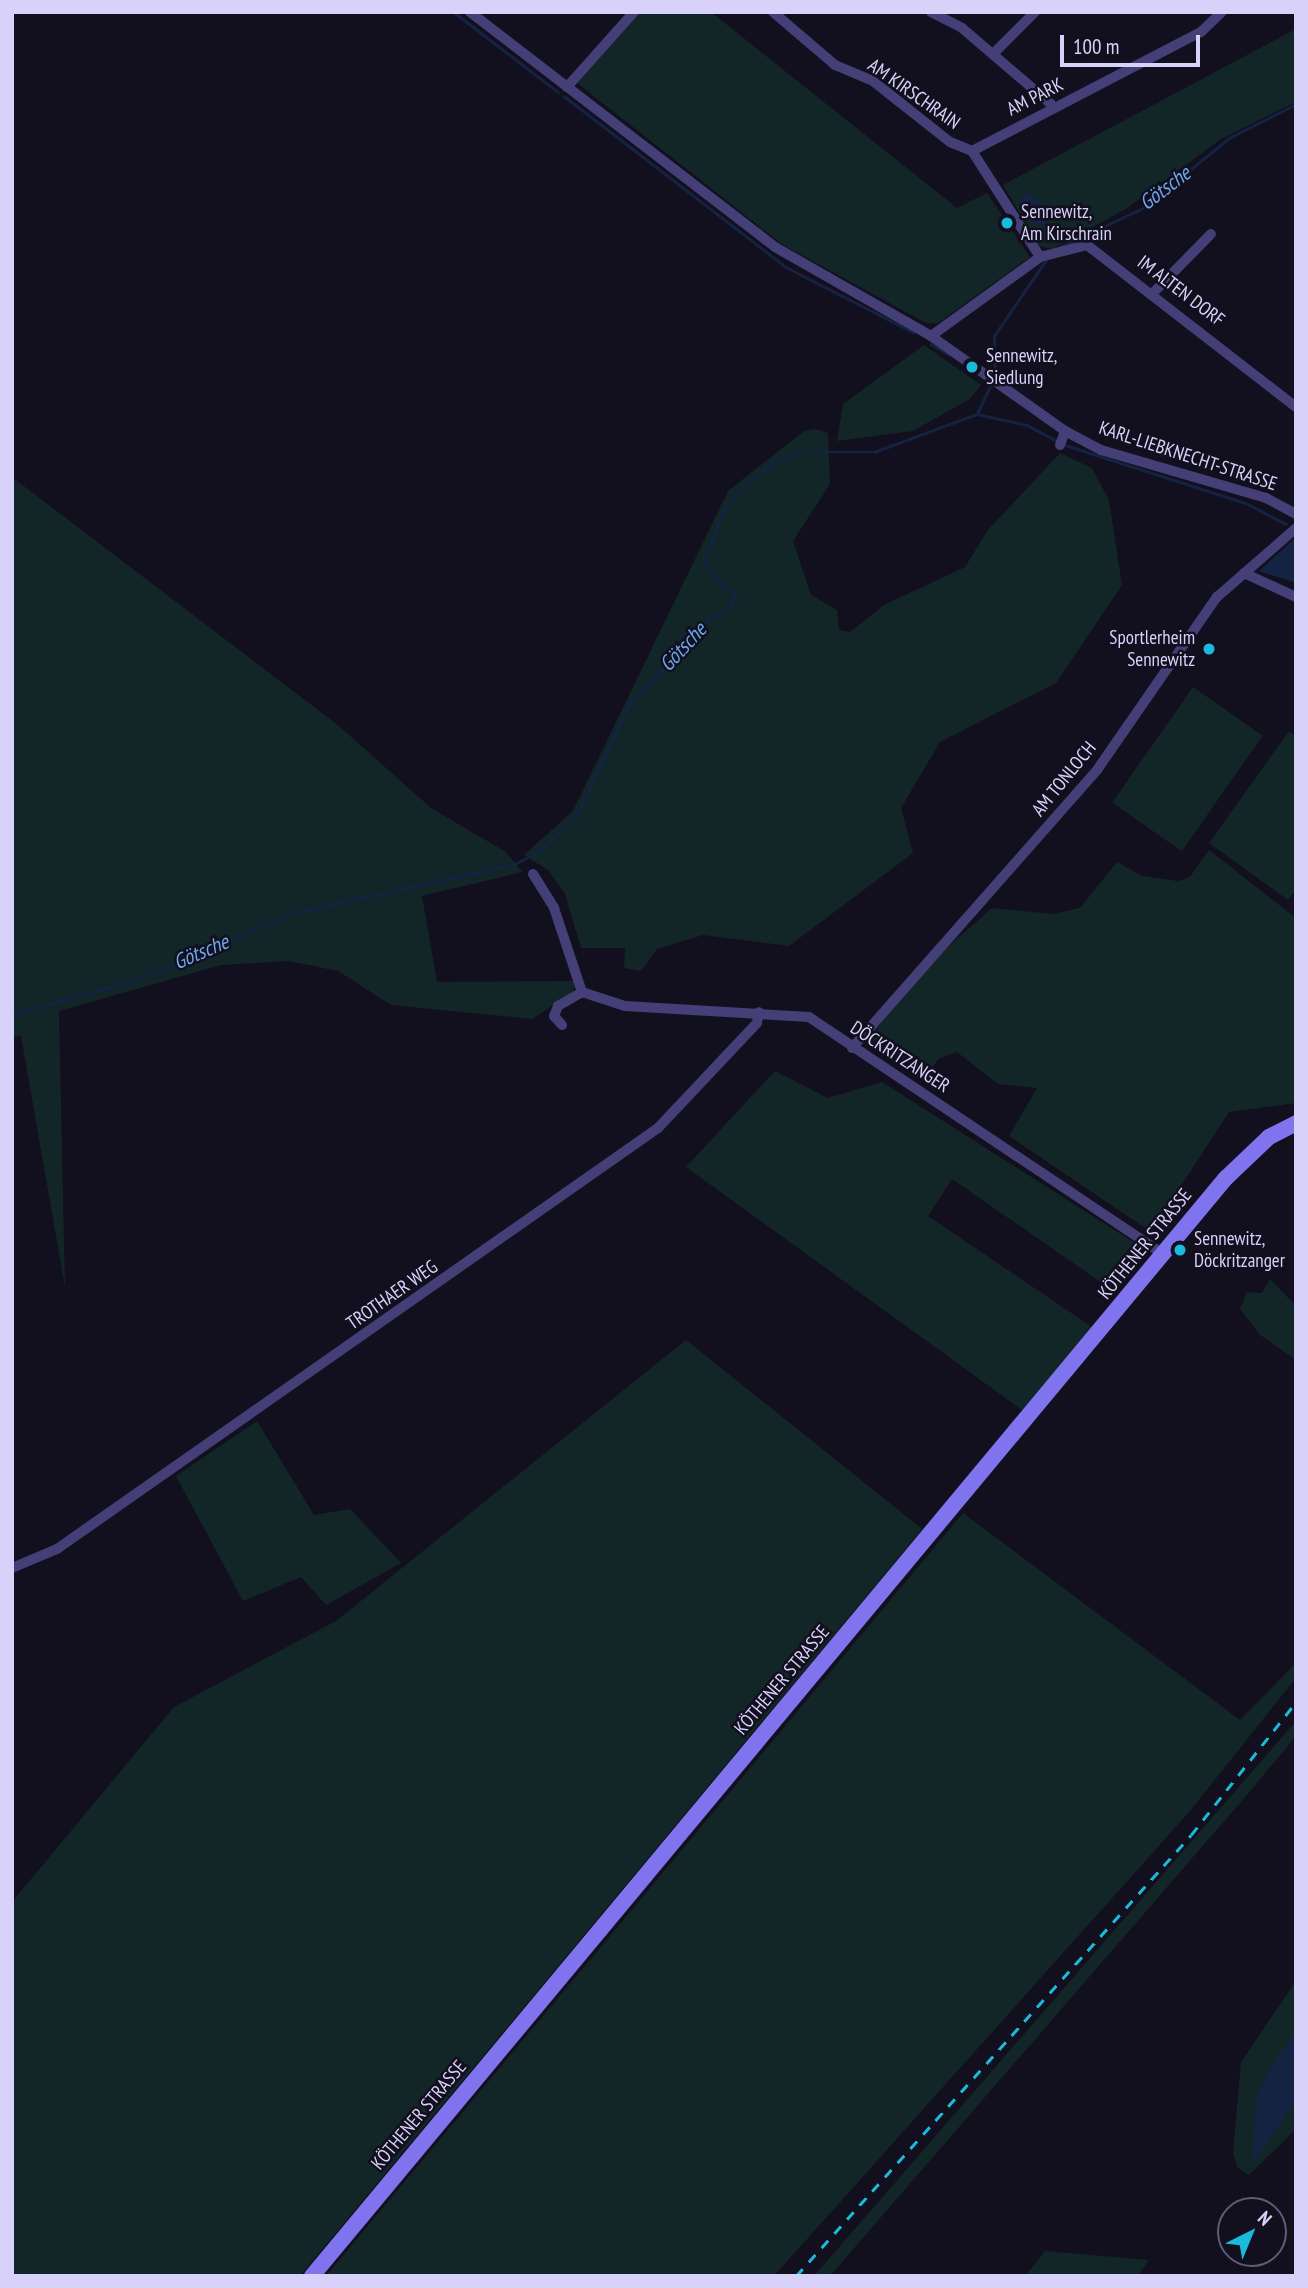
<!DOCTYPE html>
<meta charset="utf-8">
<style>
body{margin:0}
#map{position:relative;width:1308px;height:2288px;overflow:hidden;background:#120f1e;font-family:"PT Sans Narrow",sans-serif}
div>[style]{position:absolute}
.green>*{inset:0;background:#132627;transform-origin:0 0}
.water>*{inset:0;background:#152342}
.stream>*{height:2.5px;margin:-1.25px;padding:0 1.25px;transform-origin:1.25px;border-radius:1.25px;background:#152342}
.street>*{height:10px;margin:-5px;padding:0 5px;transform-origin:5px;border-radius:5px;background:#453f77}
.secondary>*{height:16px;margin:-8px;padding:0 8px;transform-origin:8px;border-radius:8px;background:#7f74ed}
.rail>*{height:2.5px;margin-top:-1.25px;transform-origin:0;background:repeating-linear-gradient(90deg,#1cbada 0 10px,transparent 0 19px)}
.dots>*{width:19px;height:19px;translate:-50% -50%;box-sizing:border-box;border:4px solid #120f1e;border-radius:50%}
span{translate:-50% -50%;white-space:nowrap;text-align:center;line-height:1.15;-webkit-text-stroke:5px #120f1e;paint-order:stroke}
.street-label{font-size:19px;color:#d8d1f9}
.poi-label{font-size:19px;color:#d8d1f9}
.left{translate:0 -50%;text-align:left}
.right{translate:-100% -50%;text-align:right}
.water-label{font-size:21px;color:#6ca8ec;font-style:italic}
.frame{position:absolute;inset:0;border:14px solid #d8d1f9;pointer-events:none}
.north{position:absolute;left:1217px;top:2197px;width:70px;height:70px;box-sizing:border-box;background:#120f1e;border:2px solid #615d76;border-radius:50%;rotate:43deg;font-size:19px;font-weight:700;line-height:28px;text-align:center;color:#d8d1f9}
.north::after{content:'';display:block;margin:auto;width:24px;height:32px;background:#1cbada;clip-path:polygon(50% 0,100% 100%,50% 72%,0 100%)}
.scale{position:absolute;left:1060px;top:35px;width:140px;height:32px;box-sizing:border-box;border:4px solid #d8d1f9;border-top:0;padding-left:9px;font-size:21px;line-height:24px;white-space:nowrap;color:#d8d1f9;-webkit-text-stroke:5px #120f1e;paint-order:stroke}
</style>
<div id="map">
<div class="green">
<div style="clip-path:polygon(641px 12px,711px 12px,957px 208px,987px 193px,1030px 257px,938px 323px,926px 323px,783px 245px,577px 83px)"></div>
<div style="clip-path:polygon(1296px 29px,1296px 102px,1221px 139px,1126px 209px,1052px 249px,1039px 246px,1003px 185px)"></div>
<div style="clip-path:polygon(924px 345px,981px 385px,970px 399px,913px 431px,837px 441px,843px 404px)"></div>
<div style="clip-path:polygon(815px 429px,828px 433px,830px 484px,793px 541px,811px 595px,837px 610px,839px 630px,850px 632px,884px 605px,965px 567px,988px 530px,1060px 453px,1092px 468px,1109px 500px,1122px 585px,1056px 683px,940px 742px,901px 808px,913px 853px,789px 946px,703px 935px,657px 949px,641px 971px,624px 968px,625px 948px,581px 948px,565px 894px,548px 870px,524px 855px,573px 811px,728px 491px,804px 431px)"></div>
<div style="clip-path:polygon(12px 477px,339px 726px,431px 808px,506px 852px,522px 872px,422px 896px,437px 982px,575px 981px,573px 992px,532px 1019px,391px 1005px,338px 971px,288px 961px,221px 965px,59px 1011px,65px 1287px,21px 1036px,12px 1037px)"></div>
<div style="left:1193px;top:687px;width:85px;height:141px;rotate:35deg"></div>
<div style="clip-path:polygon(1289px 731px,1296px 736px,1296px 889px,1288px 900px,1209px 843px)"></div>
<div style="clip-path:polygon(1209px 850px,1296px 918px,1296px 1103px,1229px 1112px,1151px 1232px,1009px 1136px,1037px 1088px,998px 1084px,957px 1052px,938px 1059px,924px 1080px,868px 1038px,941px 953px,992px 908px,1053px 914px,1080px 908px,1117px 862px,1142px 876px,1178px 881px,1190px 877px)"></div>
<div style="clip-path:polygon(775px 1071px,828px 1098px,882px 1082px,1149px 1252px,1115px 1292px,952px 1179px,928px 1216px,1092px 1327px,1022px 1410px,686px 1167px)"></div>
<div style="clip-path:polygon(1270px 1279px,1296px 1306px,1296px 1360px,1260px 1335px,1240px 1309px,1247px 1292px,1262px 1293px)"></div>
<div style="clip-path:polygon(686px 1340px,922px 1529px,300px 2276px,12px 2276px,12px 1902px,174px 1707px,336px 1621px)"></div>
<div style="clip-path:polygon(257px 1421px,314px 1515px,350px 1509px,401px 1563px,326px 1605px,301px 1577px,243px 1601px,176px 1476px)"></div>
<div style="clip-path:polygon(963px 1513px,1240px 1720px,1296px 1663px,1296px 1678px,1190px 1811px,774px 2276px,326px 2276px)"></div>
<div style="clip-path:polygon(1296px 1721px,1296px 1736px,1246px 1796px,830px 2276px,814px 2276px)"></div>
<div style="clip-path:polygon(1296px 1981px,1296px 2129px,1249px 2175px,1237px 2167px,1233px 2152px,1241px 2062px)"></div>
<div style="clip-path:polygon(1045px 2251px,1149px 2260px,1138px 2276px,1025px 2276px)"></div>
</div>
<div class="water">
<div style="clip-path:polygon(1028px 193px,1048px 207px,1047px 226px,1031px 223px,1021px 209px,1019px 199px)"></div>
<div style="clip-path:polygon(1294px 539px,1296px 583px,1259px 571px)"></div>
<div style="clip-path:polygon(1296px 2032px,1296px 2101px,1253px 2162px,1255px 2105px,1267px 2072px)"></div>
</div>
<div class="stream">
<div style="left:454px;top:12px;width:131px;rotate:37.6deg"></div>
<div style="left:564px;top:96px;width:280px;rotate:37.6deg"></div>
<div style="left:786px;top:267px;width:143px;rotate:27.1deg"></div>
<div style="left:1058px;top:248px;width:94px;rotate:-25.2deg"></div>
<div style="left:1143px;top:208px;width:111px;rotate:-39.1deg"></div>
<div style="left:1229px;top:138px;width:75px;rotate:-26.9deg"></div>
<div style="left:931px;top:344px;width:21px;rotate:31deg"></div>
<div style="left:995px;top:376px;width:40px;rotate:-91.4deg"></div>
<div style="left:994px;top:336px;width:92px;rotate:-55.6deg"></div>
<div style="left:977px;top:414px;width:51px;rotate:12.4deg"></div>
<div style="left:1027px;top:425px;width:36px;rotate:28deg"></div>
<div style="left:1065px;top:445px;width:190px;rotate:17.8deg"></div>
<div style="left:1246px;top:503px;width:45px;rotate:27.7deg"></div>
<div style="left:12px;top:1014px;width:132px;rotate:-15.4deg"></div>
<div style="left:139px;top:979px;width:167px;rotate:-23.3deg"></div>
<div style="left:292px;top:913px;width:228px;rotate:-12.4deg"></div>
<div style="left:515px;top:864px;width:26px;rotate:-28deg"></div>
<div style="left:538px;top:852px;width:52px;rotate:-42.6deg"></div>
<div style="left:576px;top:817px;width:123px;rotate:-64.9deg"></div>
<div style="left:628px;top:706px;width:123px;rotate:-47deg"></div>
<div style="left:712px;top:616px;width:17px;rotate:-21deg"></div>
<div style="left:728px;top:610px;width:18px;rotate:-63deg"></div>
<div style="left:736px;top:594px;width:16px;rotate:-153deg"></div>
<div style="left:722px;top:587px;width:32px;rotate:-124deg"></div>
<div style="left:704px;top:560px;width:56px;rotate:-68deg"></div>
<div style="left:725px;top:508px;width:27px;rotate:-51deg"></div>
<div style="left:742px;top:487px;width:42px;rotate:-38.2deg"></div>
<div style="left:775px;top:461px;width:27px;rotate:-20deg"></div>
<div style="left:800px;top:452px;width:74px"></div>
<div style="left:874px;top:452px;width:110px;rotate:-20.3deg"></div>
<div style="left:977px;top:414px;width:35px;rotate:-65deg"></div>
</div>
<div class="street">
<div style="left:470px;top:12px;width:385px;rotate:37.6deg"></div>
<div style="left:775px;top:247px;width:180px;rotate:29.7deg"></div>
<div style="left:931px;top:336px;width:164px;rotate:35.3deg"></div>
<div style="left:1065px;top:431px;width:41px;rotate:27.8deg"></div>
<div style="left:1101px;top:450px;width:172px;rotate:16.2deg"></div>
<div style="left:1266px;top:498px;width:34px;rotate:28deg"></div>
<div style="left:773px;top:12px;width:82px;rotate:40.5deg"></div>
<div style="left:835px;top:65px;width:41px;rotate:22.8deg"></div>
<div style="left:873px;top:81px;width:98px;rotate:38.4deg"></div>
<div style="left:950px;top:142px;width:24px;rotate:22deg"></div>
<div style="left:931px;top:12px;width:35px;rotate:27deg"></div>
<div style="left:962px;top:28px;width:118px;rotate:40.5deg"></div>
<div style="left:993px;top:54px;width:59px;rotate:-45deg"></div>
<div style="left:567px;top:87px;width:101px;rotate:-48.2deg"></div>
<div style="left:972px;top:151px;width:258px;rotate:-27.5deg"></div>
<div style="left:1201px;top:32px;width:29px;rotate:-44deg"></div>
<div style="left:972px;top:151px;width:126px;rotate:57.3deg"></div>
<div style="left:1152px;top:294px;width:84px;rotate:-45.5deg"></div>
<div style="left:931px;top:336px;width:135px;rotate:-35.9deg"></div>
<div style="left:1040px;top:257px;width:49px;rotate:-14.3deg"></div>
<div style="left:1087px;top:245px;width:264px;rotate:37.8deg"></div>
<div style="left:1060px;top:445px;width:15px;rotate:-70deg"></div>
<div style="left:1244px;top:573px;width:57px;rotate:24.8deg"></div>
<div style="left:533px;top:874px;width:40px;rotate:58deg"></div>
<div style="left:554px;top:908px;width:89px;rotate:71.6deg"></div>
<div style="left:562px;top:1025px;width:12px;rotate:-132deg"></div>
<div style="left:554px;top:1016px;width:11px;rotate:-68deg"></div>
<div style="left:558px;top:1006px;width:28px;rotate:-30deg"></div>
<div style="left:582px;top:992px;width:45px;rotate:18deg"></div>
<div style="left:625px;top:1006px;width:184px;rotate:3.4deg"></div>
<div style="left:809px;top:1017px;width:426px;rotate:33.8deg"></div>
<div style="left:852px;top:1048px;width:371px;rotate:-48.6deg"></div>
<div style="left:1097px;top:770px;width:211px;rotate:-55.3deg"></div>
<div style="left:1217px;top:597px;width:105px;rotate:-41.1deg"></div>
<div style="left:12px;top:1568px;width:49px;rotate:-22.9deg"></div>
<div style="left:57px;top:1549px;width:734px;rotate:-35.01deg"></div>
<div style="left:658px;top:1128px;width:144px;rotate:-46.7deg"></div>
<div style="left:757px;top:1023px;width:11px;rotate:-80deg"></div>
</div>
<div class="secondary">
<div style="left:312px;top:2276px;width:1429px;rotate:-50.23deg"></div>
<div style="left:1226px;top:1178px;width:59px;rotate:-43.6deg"></div>
<div style="left:1269px;top:1137px;width:30px;rotate:-27deg"></div>
</div>
<div class="rail">
<div style="left:796px;top:2276px;width:592px;rotate:-48.15deg"></div>
<div style="left:1191px;top:1835px;width:169px;rotate:-51.7deg"></div>
</div>
<div class="dots">
<div style="left:1007px;top:223px;background:#1cbada"></div>
<div style="left:972px;top:367px;background:#1cbada"></div>
<div style="left:1209px;top:649px;background:#1cbada"></div>
<div style="left:1180px;top:1250px;background:#1cbada"></div>
</div>
<div class="street-label">
<span style="left:914px;top:94px;rotate:35deg">AM KIRSCHRAIN</span>
<span style="left:1035px;top:97px;rotate:-27deg">AM PARK</span>
<span style="left:1181px;top:291px;rotate:37deg">IM ALTEN DORF</span>
<span style="left:1188px;top:456px;rotate:18deg">KARL-LIEBKNECHT-STRASSE</span>
<span style="left:1064px;top:779px;rotate:-51deg">AM TONLOCH</span>
<span style="left:900px;top:1057px;rotate:33deg">DÖCKRITZANGER</span>
<span style="left:1145px;top:1244px;rotate:-51deg">KÖTHENER STRASSE</span>
<span style="left:392px;top:1295px;rotate:-35deg">TROTHAER WEG</span>
<span style="left:782px;top:1680px;rotate:-50deg">KÖTHENER STRASSE</span>
<span style="left:419px;top:2115px;rotate:-50deg">KÖTHENER STRASSE</span>
</div>
<div class="poi-label">
<span class="left" style="left:1021px;top:223px">Sennewitz,<br>Am Kirschrain</span>
<span class="left" style="left:986px;top:367px">Sennewitz,<br>Siedlung</span>
<span class="right" style="left:1195px;top:649px">Sportlerheim<br>Sennewitz</span>
<span class="left" style="left:1194px;top:1250px">Sennewitz,<br>Döckritzanger</span>
</div>
<div class="water-label">
<span style="left:1165px;top:188px;rotate:-37deg">Götsche</span>
<span style="left:683px;top:647px;rotate:-47deg">Götsche</span>
<span style="left:201px;top:952px;rotate:-23deg">Götsche</span>
</div>
<div class="frame"></div>
<div class="north">N</div>
<div class="scale">100 m</div>
</div>
